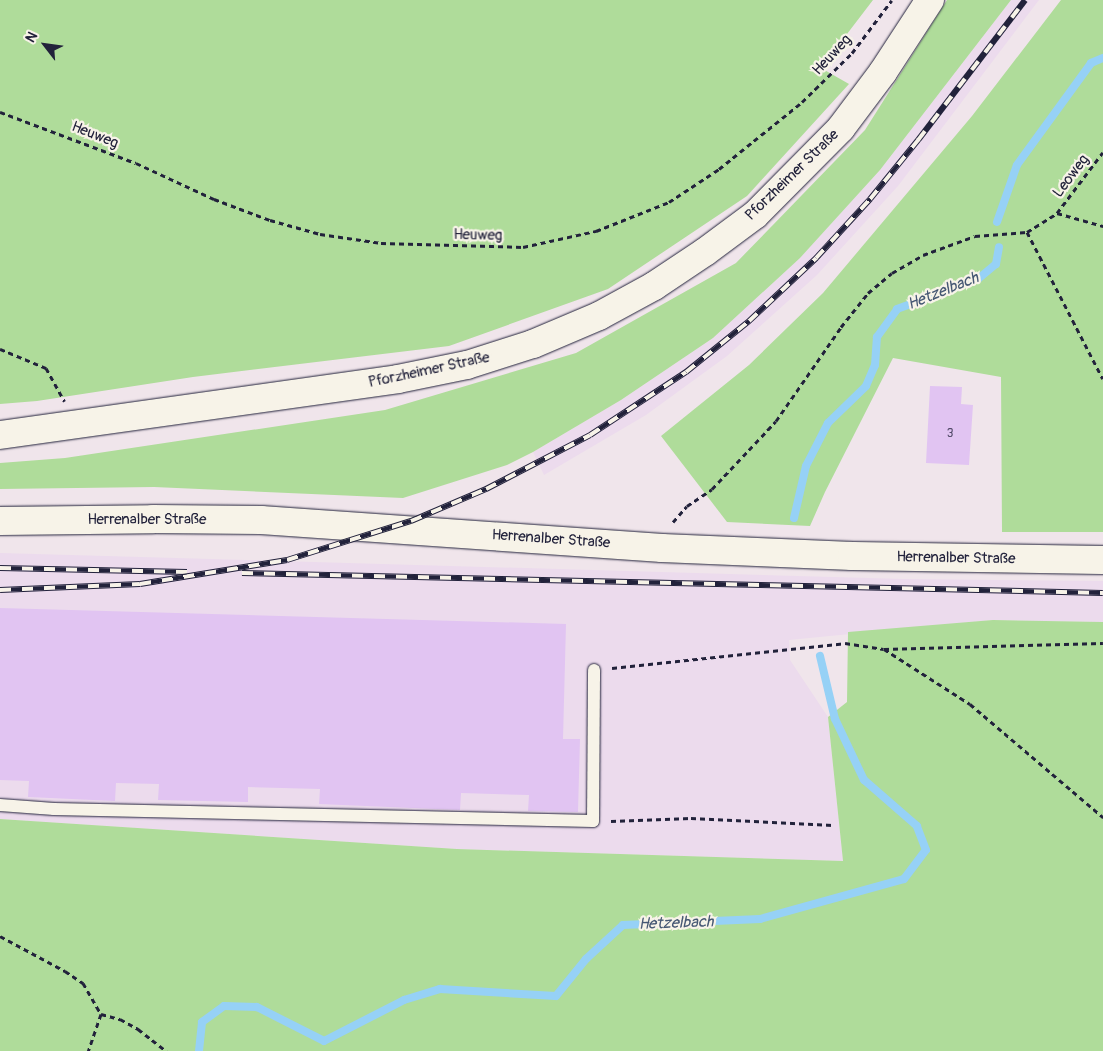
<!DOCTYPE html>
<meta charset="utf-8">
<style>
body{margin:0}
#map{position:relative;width:1103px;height:1051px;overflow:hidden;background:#f0e5eb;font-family:Pangolin,sans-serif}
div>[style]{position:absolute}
.built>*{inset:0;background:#ecdbed}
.green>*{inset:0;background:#afdc9a}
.stream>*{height:8px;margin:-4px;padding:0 4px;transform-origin:4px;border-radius:4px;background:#96d1f6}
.building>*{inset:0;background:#e1c4f2}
.path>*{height:3px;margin-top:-1.5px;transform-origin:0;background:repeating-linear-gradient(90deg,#22223b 0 5px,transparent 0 9px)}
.roads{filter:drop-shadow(0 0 1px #22223b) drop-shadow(0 0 1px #22223b)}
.lane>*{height:12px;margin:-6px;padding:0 6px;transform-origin:6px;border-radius:6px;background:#f7f3e8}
.secondary>*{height:28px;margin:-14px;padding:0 14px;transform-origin:14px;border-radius:14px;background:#f7f3e8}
.rail>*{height:5.5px;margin-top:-2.75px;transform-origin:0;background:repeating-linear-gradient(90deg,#f7f3e8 0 11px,#22223b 0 22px);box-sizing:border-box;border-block:1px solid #22223b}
span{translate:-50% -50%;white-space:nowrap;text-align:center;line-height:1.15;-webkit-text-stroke:4.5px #f7f3e8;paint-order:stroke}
.number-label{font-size:12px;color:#524a69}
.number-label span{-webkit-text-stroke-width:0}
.street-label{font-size:15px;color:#22223b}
.water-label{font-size:16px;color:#455773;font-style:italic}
.north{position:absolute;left:20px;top:20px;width:50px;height:50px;-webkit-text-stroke:4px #f7f3e8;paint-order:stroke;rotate:300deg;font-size:14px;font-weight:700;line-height:20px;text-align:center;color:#22223b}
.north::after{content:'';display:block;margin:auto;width:18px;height:22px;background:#22223b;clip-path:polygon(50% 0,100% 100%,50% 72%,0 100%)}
</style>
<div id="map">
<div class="built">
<div style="clip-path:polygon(1011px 0,1039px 0,898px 186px,817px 275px,727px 356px,646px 415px,544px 475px,533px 452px,621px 400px,713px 338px,800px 258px,880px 170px)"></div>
<div style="clip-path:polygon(0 553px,904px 579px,1103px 581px,1103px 622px,993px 620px,789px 640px,790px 660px,828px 717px,843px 861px,457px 849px,0 819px)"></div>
</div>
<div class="green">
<div style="clip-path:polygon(0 0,873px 0,821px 68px,849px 84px,747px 196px,608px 289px,449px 346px,193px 377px,37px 401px,0 404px)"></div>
<div style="clip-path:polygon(947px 0,1011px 0,880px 170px,800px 258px,713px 338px,621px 400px,533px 452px,507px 465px,403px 498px,154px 487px,0 489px,0 463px,65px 458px,385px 410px,576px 353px,736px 263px,865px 130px)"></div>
<div style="clip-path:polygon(1061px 0,1103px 0,1103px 532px,1002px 532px,1001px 377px,893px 358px,825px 492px,810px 526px,727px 522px,661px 436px,749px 365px,823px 293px,972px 116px)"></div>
<div style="clip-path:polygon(993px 620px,1103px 622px,1103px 1051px,0 1051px,0 819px,457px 849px,843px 861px,828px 717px,847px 702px,848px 632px)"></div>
</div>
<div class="stream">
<div style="left:997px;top:222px;width:60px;rotate:-70.7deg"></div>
<div style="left:1017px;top:165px;width:126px;rotate:-54deg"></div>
<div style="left:1091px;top:63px;width:13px;rotate:-23deg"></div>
<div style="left:794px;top:518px;width:53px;rotate:-77deg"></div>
<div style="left:806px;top:466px;width:48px;rotate:-62.9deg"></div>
<div style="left:828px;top:423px;width:53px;rotate:-44.2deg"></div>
<div style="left:866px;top:386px;width:23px;rotate:-67deg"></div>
<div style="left:875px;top:365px;width:28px;rotate:-86deg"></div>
<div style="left:877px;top:337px;width:34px;rotate:-54deg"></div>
<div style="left:897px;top:309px;width:86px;rotate:-20.3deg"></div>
<div style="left:978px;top:279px;width:23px;rotate:-40deg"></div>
<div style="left:996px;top:264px;width:17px;rotate:-80deg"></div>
<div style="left:199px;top:1051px;width:29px;rotate:-84deg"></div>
<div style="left:202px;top:1022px;width:27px;rotate:-36deg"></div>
<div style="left:224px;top:1006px;width:33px;rotate:2deg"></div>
<div style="left:257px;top:1007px;width:75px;rotate:26.9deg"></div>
<div style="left:324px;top:1041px;width:90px;rotate:-27.1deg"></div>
<div style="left:404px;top:1000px;width:38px;rotate:-17deg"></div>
<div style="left:440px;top:989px;width:116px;rotate:3.5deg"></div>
<div style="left:556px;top:996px;width:48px;rotate:-51deg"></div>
<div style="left:586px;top:959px;width:50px;rotate:-42.6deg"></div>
<div style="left:623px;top:925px;width:137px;rotate:-2.5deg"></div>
<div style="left:760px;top:919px;width:149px;rotate:-15.5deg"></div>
<div style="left:904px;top:879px;width:36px;rotate:-53deg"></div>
<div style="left:926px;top:850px;width:26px;rotate:-111deg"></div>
<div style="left:917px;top:826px;width:70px;rotate:-139deg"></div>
<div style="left:864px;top:780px;width:68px;rotate:-115.4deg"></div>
<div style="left:835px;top:719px;width:65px;rotate:-103.4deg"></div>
</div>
<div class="building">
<div style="clip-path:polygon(930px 386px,962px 387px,961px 404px,973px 405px,969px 465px,926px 463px)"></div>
<div style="clip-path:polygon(0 608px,566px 624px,563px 739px,580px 739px,578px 812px,528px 811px,529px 795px,461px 793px,460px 810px,319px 804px,320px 789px,248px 787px,248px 802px,158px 800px,159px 784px,116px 783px,115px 801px,28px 797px,29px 781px,0 780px)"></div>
</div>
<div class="path">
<div style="left:0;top:112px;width:145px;rotate:20.6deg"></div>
<div style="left:136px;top:163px;width:86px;rotate:24.8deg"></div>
<div style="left:214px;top:199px;width:60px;rotate:20.6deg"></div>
<div style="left:270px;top:220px;width:52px;rotate:15.6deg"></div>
<div style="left:320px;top:234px;width:62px;rotate:8.4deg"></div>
<div style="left:381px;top:243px;width:142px;rotate:1.6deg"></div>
<div style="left:523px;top:247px;width:75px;rotate:-12.4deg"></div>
<div style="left:596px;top:231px;width:79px;rotate:-21.7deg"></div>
<div style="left:669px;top:202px;width:60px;rotate:-33.4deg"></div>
<div style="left:719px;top:169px;width:107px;rotate:-38.9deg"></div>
<div style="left:802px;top:102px;width:70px;rotate:-44.4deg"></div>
<div style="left:852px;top:53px;width:66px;rotate:-53deg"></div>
<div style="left:1057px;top:213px;width:48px;rotate:15.8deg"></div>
<div style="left:1027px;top:232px;width:165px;rotate:62.7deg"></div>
<div style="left:0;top:349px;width:50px;rotate:22.4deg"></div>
<div style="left:46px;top:368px;width:38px;rotate:61deg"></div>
<div style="left:673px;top:522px;width:21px;rotate:-49deg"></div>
<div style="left:687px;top:506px;width:30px;rotate:-34deg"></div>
<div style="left:712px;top:489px;width:93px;rotate:-46.7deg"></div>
<div style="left:776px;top:421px;width:114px;rotate:-55.3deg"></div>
<div style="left:841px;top:327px;width:43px;rotate:-51.5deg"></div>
<div style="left:868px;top:293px;width:31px;rotate:-40deg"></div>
<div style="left:892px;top:273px;width:36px;rotate:-30deg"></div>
<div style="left:923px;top:255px;width:55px;rotate:-20.1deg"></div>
<div style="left:975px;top:236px;width:52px;rotate:-4.4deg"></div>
<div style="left:1027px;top:232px;width:36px;rotate:-32deg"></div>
<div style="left:1057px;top:213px;width:76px;rotate:-53deg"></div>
<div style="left:884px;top:649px;width:102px;rotate:32.6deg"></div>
<div style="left:970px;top:704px;width:175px;rotate:40.4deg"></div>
<div style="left:612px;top:668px;width:234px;rotate:-6.1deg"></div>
<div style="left:845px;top:643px;width:39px;rotate:9deg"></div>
<div style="left:884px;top:649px;width:219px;rotate:-1.6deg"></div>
<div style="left:611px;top:821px;width:80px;rotate:-2.1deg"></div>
<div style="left:691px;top:818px;width:142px;rotate:2.8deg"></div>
<div style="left:0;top:936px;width:74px;rotate:28.3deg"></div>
<div style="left:65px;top:971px;width:22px;rotate:34deg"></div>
<div style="left:83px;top:983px;width:36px;rotate:60deg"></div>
<div style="left:101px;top:1014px;width:39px;rotate:109deg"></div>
<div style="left:101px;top:1014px;width:20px;rotate:15deg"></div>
<div style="left:120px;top:1019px;width:21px;rotate:29deg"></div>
<div style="left:138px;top:1029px;width:36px;rotate:38deg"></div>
</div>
<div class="roads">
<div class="lane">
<div style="left:0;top:805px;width:54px;rotate:4.2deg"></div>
<div style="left:54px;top:809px;width:539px;rotate:1.28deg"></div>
<div style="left:593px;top:821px;width:151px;rotate:-89.6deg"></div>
</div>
<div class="secondary">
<div style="left:0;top:435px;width:402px;rotate:-8deg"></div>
<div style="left:398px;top:379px;width:70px;rotate:-11.5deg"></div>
<div style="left:467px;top:365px;width:69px;rotate:-17.7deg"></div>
<div style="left:533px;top:344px;width:72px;rotate:-23deg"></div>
<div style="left:599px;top:316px;width:63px;rotate:-28.6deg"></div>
<div style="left:654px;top:286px;width:61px;rotate:-33.7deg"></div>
<div style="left:705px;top:252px;width:62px;rotate:-36.5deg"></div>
<div style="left:755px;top:215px;width:122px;rotate:-45.3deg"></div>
<div style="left:841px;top:128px;width:70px;rotate:-53.1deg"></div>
<div style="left:883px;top:72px;width:86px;rotate:-56.9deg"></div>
<div style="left:0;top:521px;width:153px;rotate:-0.7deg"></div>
<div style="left:153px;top:519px;width:108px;rotate:0.5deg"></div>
<div style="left:261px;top:520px;width:402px;rotate:4deg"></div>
<div style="left:662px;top:548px;width:190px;rotate:2.4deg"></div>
<div style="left:852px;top:556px;width:251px;rotate:0.9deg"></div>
</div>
</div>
<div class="rail">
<div style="left:0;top:568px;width:187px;rotate:1.2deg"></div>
<div style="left:242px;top:573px;width:861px;rotate:1.33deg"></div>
<div style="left:0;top:590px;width:140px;rotate:-2.5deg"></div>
<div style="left:140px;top:584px;width:149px;rotate:-9.3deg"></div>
<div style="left:287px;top:560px;width:130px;rotate:-17.5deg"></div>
<div style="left:411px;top:521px;width:82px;rotate:-23.1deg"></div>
<div style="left:486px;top:489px;width:117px;rotate:-27.4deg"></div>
<div style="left:590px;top:435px;width:115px;rotate:-33.3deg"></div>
<div style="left:686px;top:372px;width:81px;rotate:-39deg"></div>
<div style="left:749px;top:321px;width:92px;rotate:-43.2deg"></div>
<div style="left:816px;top:258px;width:80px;rotate:-47.5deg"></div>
<div style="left:870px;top:199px;width:76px;rotate:-50.9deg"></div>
<div style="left:918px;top:140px;width:176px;rotate:-52.6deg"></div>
</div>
<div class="number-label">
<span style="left:950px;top:434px">3</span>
</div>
<div class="street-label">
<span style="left:832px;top:55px;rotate:-47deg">Heuweg</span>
<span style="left:95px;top:135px;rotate:22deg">Heuweg</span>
<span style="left:792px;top:175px;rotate:-44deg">Pforzheimer Straße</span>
<span style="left:1071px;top:176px;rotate:-53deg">Leoweg</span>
<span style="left:478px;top:235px;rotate:1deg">Heuweg</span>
<span style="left:429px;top:370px;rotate:-12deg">Pforzheimer Straße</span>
<span style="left:147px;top:520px">Herrenalber Straße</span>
<span style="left:551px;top:539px;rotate:4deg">Herrenalber Straße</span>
<span style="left:956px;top:558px;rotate:1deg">Herrenalber Straße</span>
</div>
<div class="water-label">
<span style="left:943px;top:291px;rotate:-22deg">Hetzelbach</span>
<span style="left:676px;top:923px;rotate:-2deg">Hetzelbach</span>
</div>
<div class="north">N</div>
</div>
